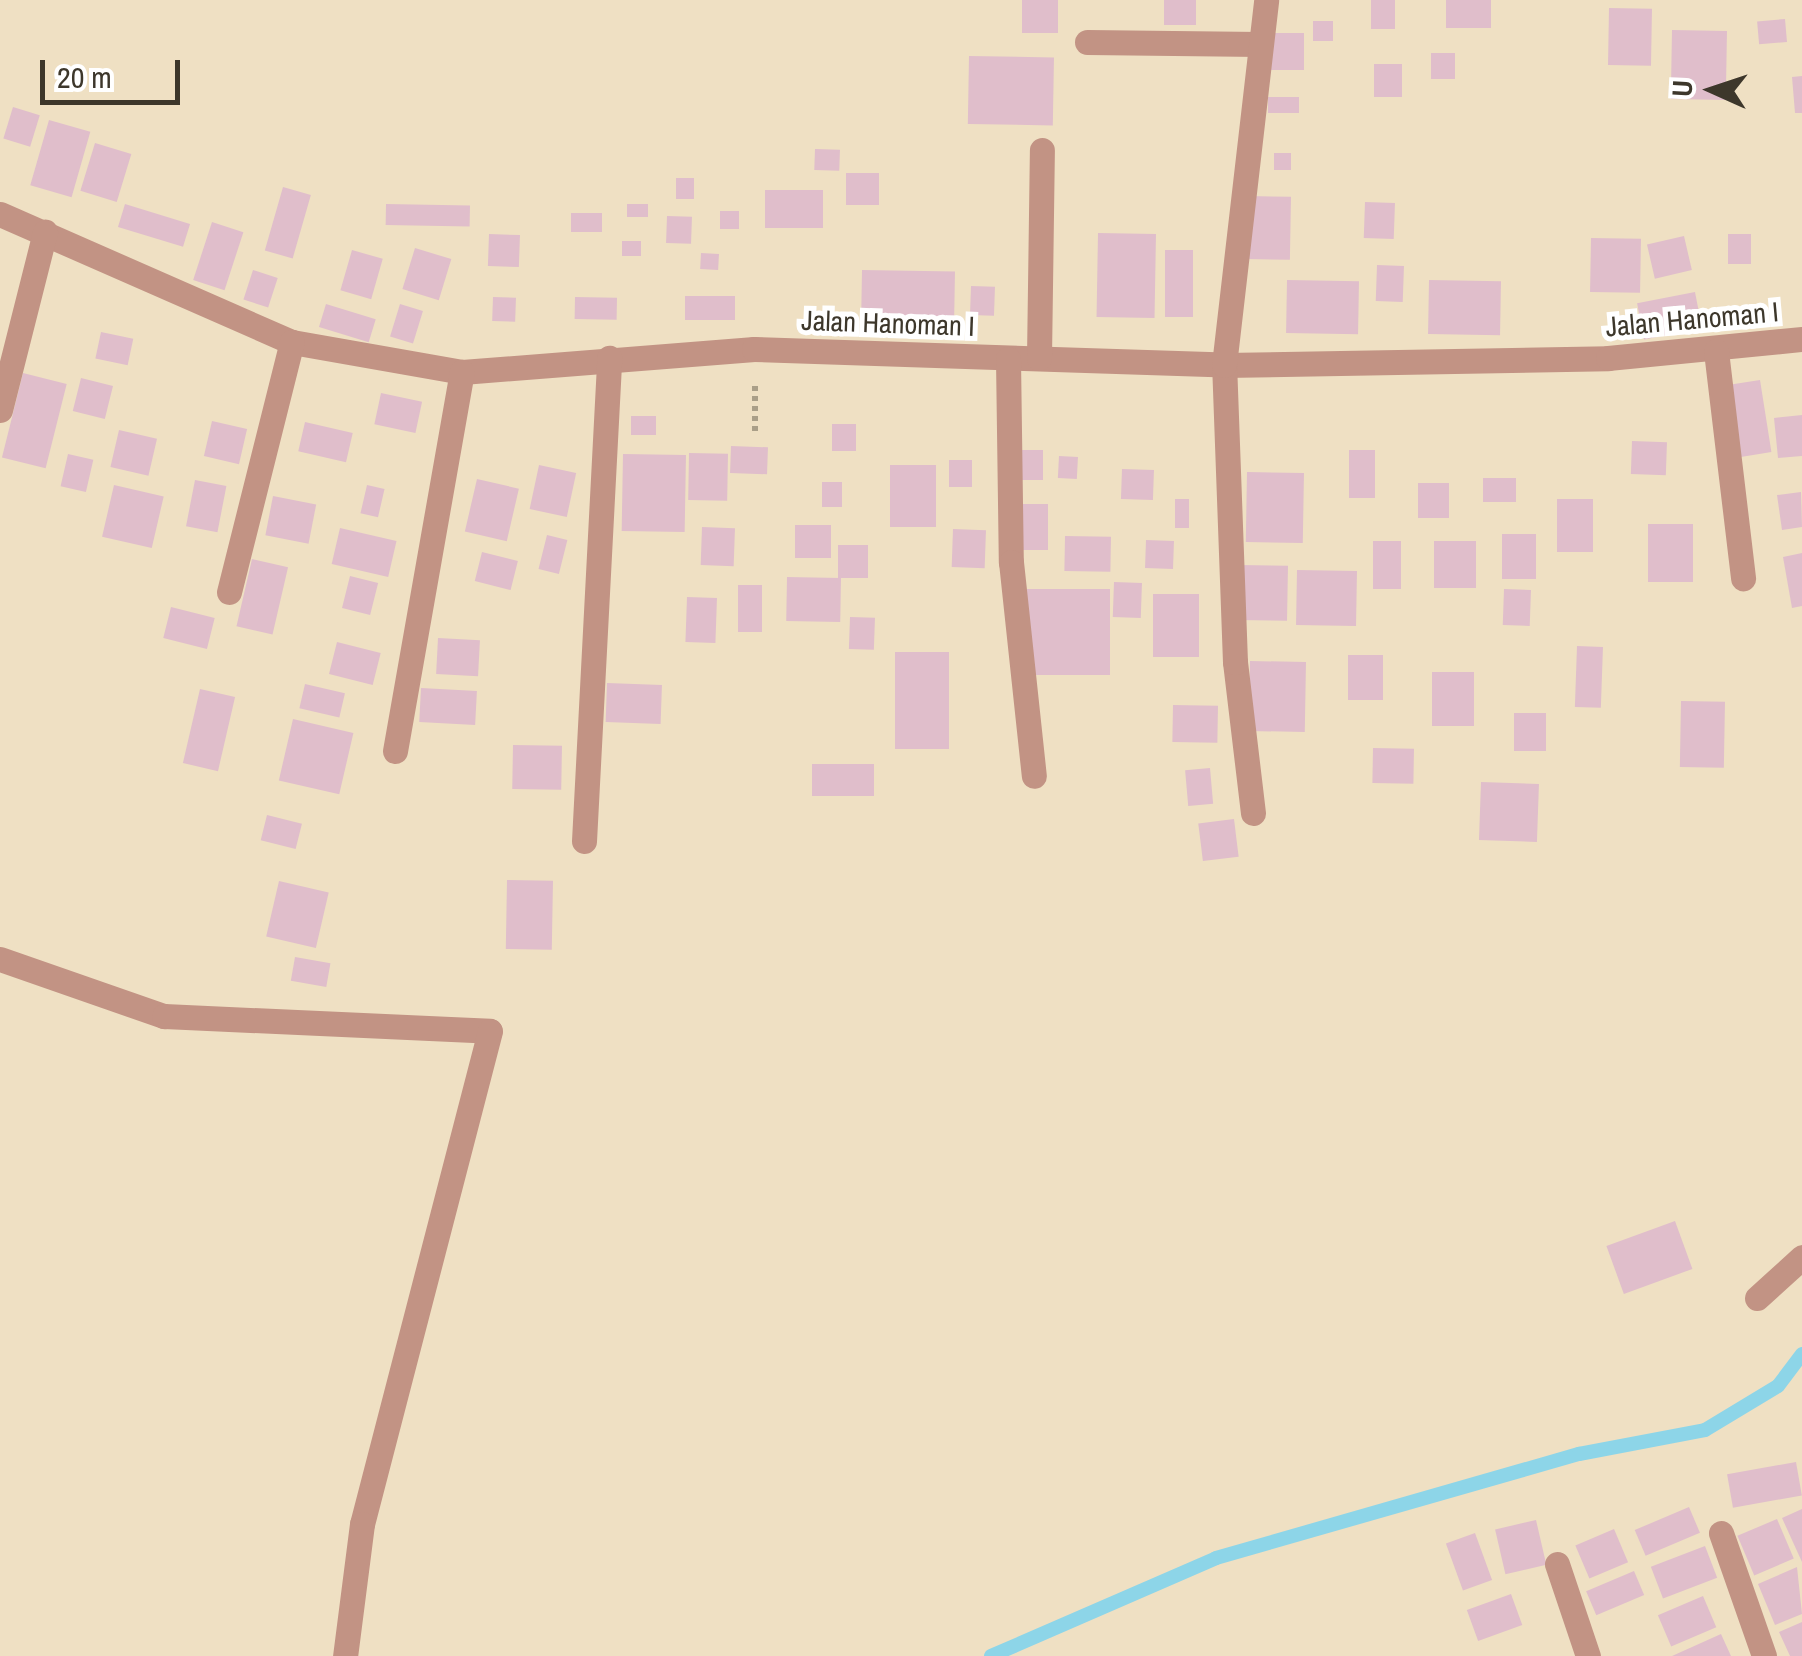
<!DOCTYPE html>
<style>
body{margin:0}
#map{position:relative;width:1802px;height:1656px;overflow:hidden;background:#efe0c3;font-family:"Archivo Narrow",sans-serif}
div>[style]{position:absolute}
.stream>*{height:14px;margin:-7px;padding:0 7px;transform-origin:7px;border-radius:7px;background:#8dd5e8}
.building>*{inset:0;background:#e0becb;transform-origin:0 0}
.path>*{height:6px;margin-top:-3px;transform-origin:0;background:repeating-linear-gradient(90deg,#aa9f88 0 5px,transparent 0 10px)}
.minor>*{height:25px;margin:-12.5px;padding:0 12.5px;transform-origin:12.5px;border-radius:12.5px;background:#c29384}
span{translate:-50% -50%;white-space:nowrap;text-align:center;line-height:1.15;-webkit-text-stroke:10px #fff;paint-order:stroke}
.street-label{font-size:28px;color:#3d372b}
.north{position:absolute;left:1662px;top:40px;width:100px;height:100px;-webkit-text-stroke:8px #fff;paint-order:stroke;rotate:273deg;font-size:28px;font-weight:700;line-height:40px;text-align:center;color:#3d372b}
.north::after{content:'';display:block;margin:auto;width:35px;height:45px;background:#3d372b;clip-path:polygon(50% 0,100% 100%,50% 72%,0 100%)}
.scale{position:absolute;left:40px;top:60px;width:140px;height:45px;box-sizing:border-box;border:5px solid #3d372b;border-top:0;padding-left:12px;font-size:30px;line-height:35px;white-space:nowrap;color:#3d372b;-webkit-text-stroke:8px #fff;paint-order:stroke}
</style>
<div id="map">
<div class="stream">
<div style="left:991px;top:1656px;width:245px;rotate:-23.5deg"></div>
<div style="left:1216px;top:1558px;width:378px;rotate:-16deg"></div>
<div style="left:1579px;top:1454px;width:128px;rotate:-10.8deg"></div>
<div style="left:1705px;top:1430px;width:85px;rotate:-31.1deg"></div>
<div style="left:1778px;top:1386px;width:40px;rotate:-53deg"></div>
</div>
<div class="building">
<div style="left:1022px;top:0;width:36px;height:33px"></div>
<div style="left:1164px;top:0;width:32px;height:25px"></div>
<div style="left:1371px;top:0;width:24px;height:29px"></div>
<div style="left:1446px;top:0;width:45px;height:28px"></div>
<div style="left:1609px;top:8px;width:43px;height:57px;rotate:1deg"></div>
<div style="left:1785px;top:19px;width:23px;height:28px;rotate:85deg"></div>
<div style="left:1313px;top:21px;width:20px;height:20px"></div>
<div style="left:1672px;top:30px;width:55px;height:69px;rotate:1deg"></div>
<div style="left:1267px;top:33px;width:37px;height:37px"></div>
<div style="left:1455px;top:53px;width:26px;height:24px;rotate:90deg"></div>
<div style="left:969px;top:56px;width:85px;height:68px;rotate:1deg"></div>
<div style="left:1374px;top:64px;width:28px;height:33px"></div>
<div style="clip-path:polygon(1802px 76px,1802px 113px,1795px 113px,1792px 77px)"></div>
<div style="left:1268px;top:97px;width:31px;height:16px"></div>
<div style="left:13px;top:107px;width:28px;height:33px;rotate:17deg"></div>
<div style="left:49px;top:120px;width:43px;height:68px;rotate:16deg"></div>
<div style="left:95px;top:143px;width:38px;height:50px;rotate:17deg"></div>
<div style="left:815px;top:149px;width:25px;height:21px;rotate:2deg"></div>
<div style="left:1274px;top:153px;width:17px;height:17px"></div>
<div style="left:846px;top:173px;width:33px;height:32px"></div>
<div style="left:676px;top:178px;width:18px;height:21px"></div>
<div style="left:283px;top:187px;width:29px;height:66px;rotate:16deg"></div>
<div style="left:765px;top:190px;width:58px;height:38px"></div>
<div style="left:1247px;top:196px;width:44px;height:63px;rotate:1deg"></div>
<div style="left:1365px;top:202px;width:30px;height:36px;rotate:2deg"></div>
<div style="left:125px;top:204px;width:68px;height:24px;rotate:17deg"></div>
<div style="left:386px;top:204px;width:84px;height:21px;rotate:1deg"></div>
<div style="left:648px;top:204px;width:13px;height:21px;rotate:90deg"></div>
<div style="left:720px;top:211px;width:19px;height:18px"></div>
<div style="left:571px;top:213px;width:31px;height:19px"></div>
<div style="left:667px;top:216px;width:25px;height:27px;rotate:2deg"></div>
<div style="left:212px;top:222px;width:33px;height:61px;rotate:18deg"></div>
<div style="left:1098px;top:233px;width:58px;height:84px;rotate:1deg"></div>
<div style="left:489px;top:234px;width:31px;height:32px;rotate:2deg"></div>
<div style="left:1751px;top:234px;width:30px;height:23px;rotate:90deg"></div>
<div style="left:1684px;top:236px;width:35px;height:38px;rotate:77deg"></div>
<div style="left:1591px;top:238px;width:50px;height:54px;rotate:1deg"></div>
<div style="left:622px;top:241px;width:19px;height:15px"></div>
<div style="left:415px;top:248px;width:38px;height:43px;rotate:17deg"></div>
<div style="left:352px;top:250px;width:32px;height:42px;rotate:16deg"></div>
<div style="left:1165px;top:250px;width:28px;height:67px"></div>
<div style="left:701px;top:253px;width:18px;height:16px;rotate:3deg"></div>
<div style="left:1377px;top:265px;width:27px;height:36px;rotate:2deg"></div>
<div style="left:253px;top:270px;width:26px;height:31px;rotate:18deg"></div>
<div style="left:862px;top:270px;width:93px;height:46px;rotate:1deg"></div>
<div style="left:1287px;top:280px;width:72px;height:53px;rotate:1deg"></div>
<div style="left:1429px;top:280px;width:72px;height:54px;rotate:1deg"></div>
<div style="left:971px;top:286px;width:24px;height:29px;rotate:2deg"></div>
<div style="left:1695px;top:292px;width:37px;height:59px;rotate:79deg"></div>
<div style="left:685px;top:296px;width:50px;height:24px"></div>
<div style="left:493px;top:297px;width:23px;height:24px;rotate:2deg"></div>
<div style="left:575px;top:297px;width:42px;height:22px;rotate:1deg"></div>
<div style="left:326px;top:304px;width:52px;height:24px;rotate:17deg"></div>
<div style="left:400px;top:304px;width:24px;height:34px;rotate:17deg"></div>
<div style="left:101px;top:332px;width:33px;height:27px;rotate:12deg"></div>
<div style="left:23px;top:373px;width:45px;height:87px;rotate:14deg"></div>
<div style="left:81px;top:378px;width:33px;height:34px;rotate:14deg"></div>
<div style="left:1760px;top:380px;width:73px;height:31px;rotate:81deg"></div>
<div style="left:381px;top:393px;width:42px;height:32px;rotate:12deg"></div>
<div style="clip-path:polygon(1802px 415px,1802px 456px,1778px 458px,1774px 418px)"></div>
<div style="left:631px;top:416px;width:25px;height:19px"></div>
<div style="left:212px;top:421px;width:36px;height:36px;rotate:13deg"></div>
<div style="left:305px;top:422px;width:49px;height:30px;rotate:13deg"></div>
<div style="left:832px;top:424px;width:24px;height:27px"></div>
<div style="left:119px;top:430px;width:39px;height:38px;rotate:13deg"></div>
<div style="left:1632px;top:441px;width:35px;height:33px;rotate:2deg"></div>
<div style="left:731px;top:446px;width:37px;height:27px;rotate:2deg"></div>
<div style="left:1022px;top:450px;width:21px;height:30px"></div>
<div style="left:1349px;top:450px;width:26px;height:48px"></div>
<div style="left:689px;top:453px;width:39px;height:47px;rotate:1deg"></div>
<div style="left:68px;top:454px;width:26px;height:33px;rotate:13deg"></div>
<div style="left:623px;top:454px;width:63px;height:77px;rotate:1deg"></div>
<div style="left:1059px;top:456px;width:19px;height:22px;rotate:3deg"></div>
<div style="left:949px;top:460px;width:23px;height:27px"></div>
<div style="left:539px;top:465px;width:38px;height:45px;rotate:12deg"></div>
<div style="left:890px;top:465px;width:46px;height:62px"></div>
<div style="left:1122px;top:469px;width:32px;height:30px;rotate:2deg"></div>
<div style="left:1247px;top:472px;width:57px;height:70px;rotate:1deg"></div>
<div style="left:1483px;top:478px;width:33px;height:24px"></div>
<div style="left:477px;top:479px;width:43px;height:54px;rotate:13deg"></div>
<div style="left:195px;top:480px;width:32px;height:47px;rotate:11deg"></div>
<div style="left:822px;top:482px;width:20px;height:25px"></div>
<div style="left:1418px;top:483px;width:31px;height:35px"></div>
<div style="left:114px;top:485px;width:51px;height:53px;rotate:13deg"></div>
<div style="left:367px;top:485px;width:18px;height:29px;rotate:13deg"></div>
<div style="clip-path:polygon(1801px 492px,1802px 527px,1782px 530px,1777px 495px)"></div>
<div style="left:273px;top:496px;width:44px;height:40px;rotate:11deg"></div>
<div style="left:1175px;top:499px;width:14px;height:29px"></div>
<div style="left:1557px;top:499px;width:36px;height:53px"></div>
<div style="left:1015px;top:504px;width:33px;height:46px"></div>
<div style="left:1648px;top:524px;width:45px;height:58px"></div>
<div style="left:795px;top:525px;width:36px;height:33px"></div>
<div style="left:702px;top:527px;width:33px;height:38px;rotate:2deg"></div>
<div style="left:340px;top:528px;width:58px;height:37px;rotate:13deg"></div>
<div style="left:953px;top:529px;width:33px;height:38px;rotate:2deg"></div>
<div style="left:1502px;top:534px;width:34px;height:45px"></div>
<div style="left:547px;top:535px;width:21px;height:35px;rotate:14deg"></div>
<div style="left:1065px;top:536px;width:46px;height:35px;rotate:1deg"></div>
<div style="left:1146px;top:540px;width:28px;height:28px;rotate:2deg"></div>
<div style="left:1373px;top:541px;width:28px;height:48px"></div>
<div style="left:1434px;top:541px;width:42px;height:47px"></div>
<div style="left:838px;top:545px;width:30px;height:33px"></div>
<div style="left:482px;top:552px;width:37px;height:30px;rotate:14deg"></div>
<div style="clip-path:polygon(1802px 553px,1802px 606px,1792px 608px,1783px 557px)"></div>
<div style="left:252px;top:559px;width:37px;height:69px;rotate:13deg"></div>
<div style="left:1238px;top:565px;width:50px;height:55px;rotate:1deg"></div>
<div style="left:1297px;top:570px;width:60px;height:55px;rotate:1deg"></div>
<div style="left:350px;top:576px;width:29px;height:33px;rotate:14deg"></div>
<div style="left:787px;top:577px;width:54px;height:44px;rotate:1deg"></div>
<div style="left:1114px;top:582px;width:28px;height:35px;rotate:2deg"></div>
<div style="left:738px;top:585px;width:24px;height:47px"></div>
<div style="left:1027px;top:589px;width:83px;height:86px"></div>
<div style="left:1504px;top:589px;width:27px;height:36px;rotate:2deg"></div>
<div style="left:1153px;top:594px;width:46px;height:63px"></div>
<div style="left:687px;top:597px;width:30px;height:45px;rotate:2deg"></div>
<div style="left:171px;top:607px;width:45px;height:32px;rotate:14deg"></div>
<div style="left:850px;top:617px;width:25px;height:32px;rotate:2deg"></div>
<div style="left:438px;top:638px;width:42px;height:36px;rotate:3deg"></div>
<div style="left:337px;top:642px;width:45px;height:33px;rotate:14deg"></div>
<div style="left:1577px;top:646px;width:26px;height:61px;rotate:2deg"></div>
<div style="left:895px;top:652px;width:54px;height:97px"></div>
<div style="left:1348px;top:655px;width:35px;height:45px"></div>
<div style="left:1250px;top:661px;width:56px;height:70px;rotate:1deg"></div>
<div style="left:1432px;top:672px;width:42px;height:54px"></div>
<div style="left:607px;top:683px;width:55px;height:39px;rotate:2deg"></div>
<div style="left:305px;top:684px;width:41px;height:25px;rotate:13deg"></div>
<div style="left:421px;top:688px;width:56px;height:34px;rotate:3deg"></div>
<div style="left:200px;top:689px;width:36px;height:76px;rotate:13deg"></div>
<div style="left:1681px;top:701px;width:44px;height:66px;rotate:1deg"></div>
<div style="left:1173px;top:705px;width:45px;height:37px;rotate:1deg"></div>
<div style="left:1514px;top:713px;width:32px;height:38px"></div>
<div style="left:293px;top:719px;width:62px;height:63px;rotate:13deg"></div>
<div style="left:513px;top:745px;width:49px;height:44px;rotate:1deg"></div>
<div style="left:1373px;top:748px;width:41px;height:35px;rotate:1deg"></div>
<div style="left:812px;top:764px;width:62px;height:32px"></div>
<div style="left:1210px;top:768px;width:36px;height:25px;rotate:85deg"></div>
<div style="left:1481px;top:782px;width:58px;height:58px;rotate:2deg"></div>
<div style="left:267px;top:815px;width:36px;height:26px;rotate:14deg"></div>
<div style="left:1234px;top:819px;width:38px;height:36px;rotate:83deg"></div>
<div style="left:507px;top:880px;width:46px;height:69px;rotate:1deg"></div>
<div style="left:279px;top:881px;width:51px;height:57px;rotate:13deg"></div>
<div style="left:295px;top:957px;width:36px;height:24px;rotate:10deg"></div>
<div style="left:1675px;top:1221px;width:51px;height:73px;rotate:70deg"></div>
<div style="left:1796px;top:1462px;width:34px;height:70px;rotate:80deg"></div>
<div style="left:1689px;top:1507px;width:28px;height:59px;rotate:67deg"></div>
<div style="clip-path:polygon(1802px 1509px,1802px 1562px,1782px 1518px)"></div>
<div style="left:1777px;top:1519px;width:43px;height:43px;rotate:67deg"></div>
<div style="left:1536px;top:1520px;width:46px;height:42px;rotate:77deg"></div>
<div style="left:1614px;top:1529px;width:36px;height:42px;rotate:67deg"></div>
<div style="left:1475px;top:1533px;width:50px;height:31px;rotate:70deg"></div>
<div style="left:1705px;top:1546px;width:34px;height:58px;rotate:69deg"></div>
<div style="clip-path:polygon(1797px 1567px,1802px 1614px,1775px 1625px,1758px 1584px)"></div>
<div style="left:1634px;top:1571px;width:26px;height:52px;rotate:67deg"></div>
<div style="left:1511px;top:1594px;width:33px;height:47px;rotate:70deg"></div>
<div style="left:1703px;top:1596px;width:34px;height:49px;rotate:67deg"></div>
<div style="clip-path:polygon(1802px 1622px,1802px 1656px,1790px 1656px,1779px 1632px)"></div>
<div style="clip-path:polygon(1721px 1634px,1731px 1656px,1672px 1656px)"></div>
</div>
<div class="path">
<div style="left:755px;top:431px;width:48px;rotate:-90deg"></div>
</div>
<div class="minor">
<div style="left:1087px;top:42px;width:173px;rotate:0.7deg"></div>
<div style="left:0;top:214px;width:319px;rotate:23.7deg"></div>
<div style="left:292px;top:342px;width:173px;rotate:10deg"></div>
<div style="left:462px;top:372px;width:293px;rotate:-4.5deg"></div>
<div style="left:754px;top:349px;width:470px;rotate:1.9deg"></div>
<div style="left:1224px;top:365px;width:384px;rotate:-1deg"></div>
<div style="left:1608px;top:358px;width:195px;rotate:-5.6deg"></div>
<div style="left:1716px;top:351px;width:229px;rotate:83.2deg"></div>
<div style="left:1039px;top:358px;width:208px;rotate:-89.2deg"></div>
<div style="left:1008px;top:359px;width:203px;rotate:89.2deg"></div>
<div style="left:1011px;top:562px;width:215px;rotate:83.9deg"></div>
<div style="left:0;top:410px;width:184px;rotate:-75.8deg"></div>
<div style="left:229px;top:592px;width:258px;rotate:-75.9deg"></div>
<div style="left:395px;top:751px;width:385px;rotate:-80deg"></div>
<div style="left:1253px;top:813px;width:152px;rotate:-96.8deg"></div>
<div style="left:1235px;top:662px;width:297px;rotate:-92.1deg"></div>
<div style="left:1224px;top:365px;width:367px;rotate:-83.4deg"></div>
<div style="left:584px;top:841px;width:484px;rotate:-87deg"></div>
<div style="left:0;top:959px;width:174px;rotate:19.2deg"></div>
<div style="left:164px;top:1016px;width:326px;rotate:2.6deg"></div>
<div style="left:490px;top:1031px;width:509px;rotate:104.55deg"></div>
<div style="left:362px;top:1524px;width:133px;rotate:97.3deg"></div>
<div style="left:1757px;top:1298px;width:61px;rotate:-42.3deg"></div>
<div style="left:1721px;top:1533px;width:130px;rotate:70.7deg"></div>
<div style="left:1557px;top:1564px;width:97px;rotate:71.4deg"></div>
</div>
<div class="street-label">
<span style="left:1692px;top:319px;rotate:-5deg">Jalan Hanoman I</span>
<span style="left:888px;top:323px;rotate:2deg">Jalan Hanoman I</span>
</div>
<div class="north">U</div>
<div class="scale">20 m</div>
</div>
